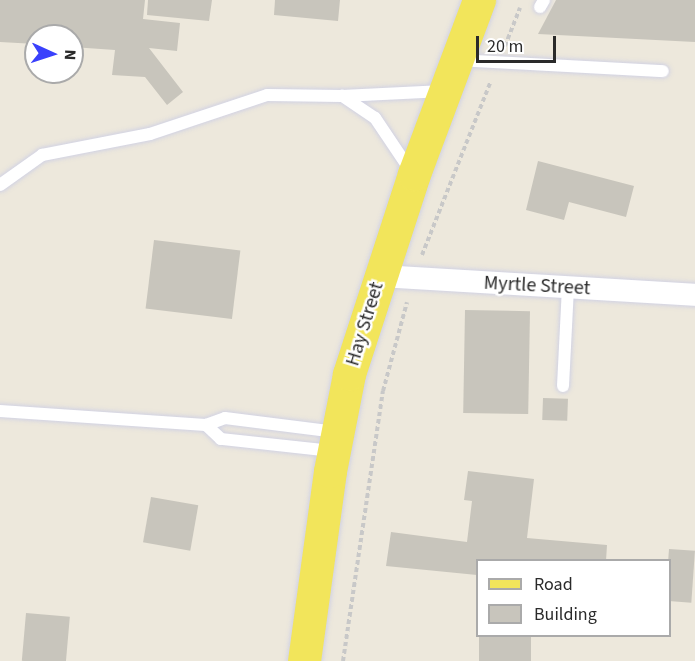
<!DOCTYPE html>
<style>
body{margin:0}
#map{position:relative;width:695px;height:661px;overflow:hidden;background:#ede8dc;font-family:"Source Sans 3",sans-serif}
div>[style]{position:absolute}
.building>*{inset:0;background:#c8c5bc;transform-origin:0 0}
.path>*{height:4px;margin-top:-2px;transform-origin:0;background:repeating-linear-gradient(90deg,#c8c8c8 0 4.5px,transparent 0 7.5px)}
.roads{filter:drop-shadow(0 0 2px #d1d2e3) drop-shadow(0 0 2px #d1d2e3)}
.lane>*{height:12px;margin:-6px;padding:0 6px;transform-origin:6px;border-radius:6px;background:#fff}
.street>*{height:22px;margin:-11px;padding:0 11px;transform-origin:11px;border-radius:11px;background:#fff}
.primary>*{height:33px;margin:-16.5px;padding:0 16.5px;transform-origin:16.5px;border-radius:16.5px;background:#f2e55b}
span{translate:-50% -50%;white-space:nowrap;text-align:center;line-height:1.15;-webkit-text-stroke:5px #fff;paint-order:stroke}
.street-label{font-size:20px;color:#2a2a2a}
.legend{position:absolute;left:476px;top:559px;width:195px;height:78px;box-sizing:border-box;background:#fff;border:2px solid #aaa;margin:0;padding:8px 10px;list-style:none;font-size:18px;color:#2a2a2a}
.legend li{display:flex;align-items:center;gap:12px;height:30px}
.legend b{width:30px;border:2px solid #aaa}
.north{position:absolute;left:24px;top:24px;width:60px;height:60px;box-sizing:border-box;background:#fff;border:2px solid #aaa;border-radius:50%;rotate:93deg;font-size:16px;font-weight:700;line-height:24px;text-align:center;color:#2a2a2a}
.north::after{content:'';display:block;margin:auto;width:21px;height:27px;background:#3a41fc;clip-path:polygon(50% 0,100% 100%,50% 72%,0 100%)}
.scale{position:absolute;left:476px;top:36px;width:80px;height:27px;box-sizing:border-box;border:3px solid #2a2a2a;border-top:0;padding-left:8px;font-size:18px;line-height:21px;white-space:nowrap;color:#2a2a2a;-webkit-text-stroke:4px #fff;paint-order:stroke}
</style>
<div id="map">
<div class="building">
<div style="clip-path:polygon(0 0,145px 0,143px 19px,180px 23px,177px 51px,149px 48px,183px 92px,167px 105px,145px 77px,112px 75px,115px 50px,72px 47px,72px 36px,36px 36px,36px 44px,0 42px)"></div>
<div style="clip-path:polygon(148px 0,212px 0,209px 21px,147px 15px)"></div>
<div style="clip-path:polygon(275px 0,340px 0,338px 21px,274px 15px)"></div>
<div style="clip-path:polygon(556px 0,695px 0,695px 42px,538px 34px)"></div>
<div style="clip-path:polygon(538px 161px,634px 186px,626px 217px,569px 202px,564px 220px,526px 210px)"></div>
<div style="left:154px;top:240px;width:87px;height:69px;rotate:7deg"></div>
<div style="left:465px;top:310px;width:65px;height:103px;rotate:1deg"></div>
<div style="left:543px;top:398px;width:25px;height:22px;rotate:2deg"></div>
<div style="clip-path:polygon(468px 471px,534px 479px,527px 538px,607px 545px,606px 561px,477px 561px,477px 575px,386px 566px,391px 532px,467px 542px,472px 501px,464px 500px)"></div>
<div style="left:151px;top:497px;width:48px;height:46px;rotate:10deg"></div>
<div style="left:669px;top:549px;width:26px;height:52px;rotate:4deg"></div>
<div style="left:26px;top:613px;width:44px;height:48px;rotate:5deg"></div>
<div style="left:479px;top:636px;width:52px;height:25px"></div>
</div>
<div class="path">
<div style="left:505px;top:46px;width:41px;rotate:-68.5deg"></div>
<div style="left:422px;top:255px;width:187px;rotate:-68.4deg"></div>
<div style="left:343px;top:661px;width:273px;rotate:-81.6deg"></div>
<div style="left:383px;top:391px;width:92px;rotate:-74.9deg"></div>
</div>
<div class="roads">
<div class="lane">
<div style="left:540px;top:7px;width:8px;rotate:-60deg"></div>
<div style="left:458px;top:60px;width:205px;rotate:3.1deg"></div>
<div style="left:410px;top:170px;width:63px;rotate:-123.9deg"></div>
<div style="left:375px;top:118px;width:40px;rotate:-146deg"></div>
<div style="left:342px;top:96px;width:102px;rotate:-2.8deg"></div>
<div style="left:0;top:185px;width:52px;rotate:-35.5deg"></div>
<div style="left:42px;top:155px;width:110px;rotate:-11deg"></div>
<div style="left:150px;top:134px;width:123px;rotate:-18.4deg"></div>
<div style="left:267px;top:95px;width:75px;rotate:0.8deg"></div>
<div style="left:563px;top:386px;width:99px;rotate:-87.1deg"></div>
<div style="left:0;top:411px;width:206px;rotate:3.9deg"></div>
<div style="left:332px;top:451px;width:112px;rotate:-173.8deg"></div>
<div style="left:221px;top:439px;width:21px;rotate:-137deg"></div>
<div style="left:206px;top:425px;width:20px;rotate:-20deg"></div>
<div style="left:225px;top:418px;width:112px;rotate:7.2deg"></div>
</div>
<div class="street">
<div style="left:379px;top:276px;width:317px;rotate:3.4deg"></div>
</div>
<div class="primary">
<div style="left:304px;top:661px;width:192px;rotate:-82.2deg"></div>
<div style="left:330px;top:471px;width:99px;rotate:-78.9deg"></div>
<div style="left:349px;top:374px;width:210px;rotate:-72deg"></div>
<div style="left:414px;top:174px;width:186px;rotate:-69.5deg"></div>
</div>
</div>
<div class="street-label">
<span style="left:537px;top:286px;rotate:3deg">Myrtle Street</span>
<span style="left:365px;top:324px;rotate:-73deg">Hay Street</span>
</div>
<ul class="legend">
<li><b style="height:8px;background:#f2e55b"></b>Road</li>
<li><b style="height:16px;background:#c8c5bc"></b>Building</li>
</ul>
<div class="north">N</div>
<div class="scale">20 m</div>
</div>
